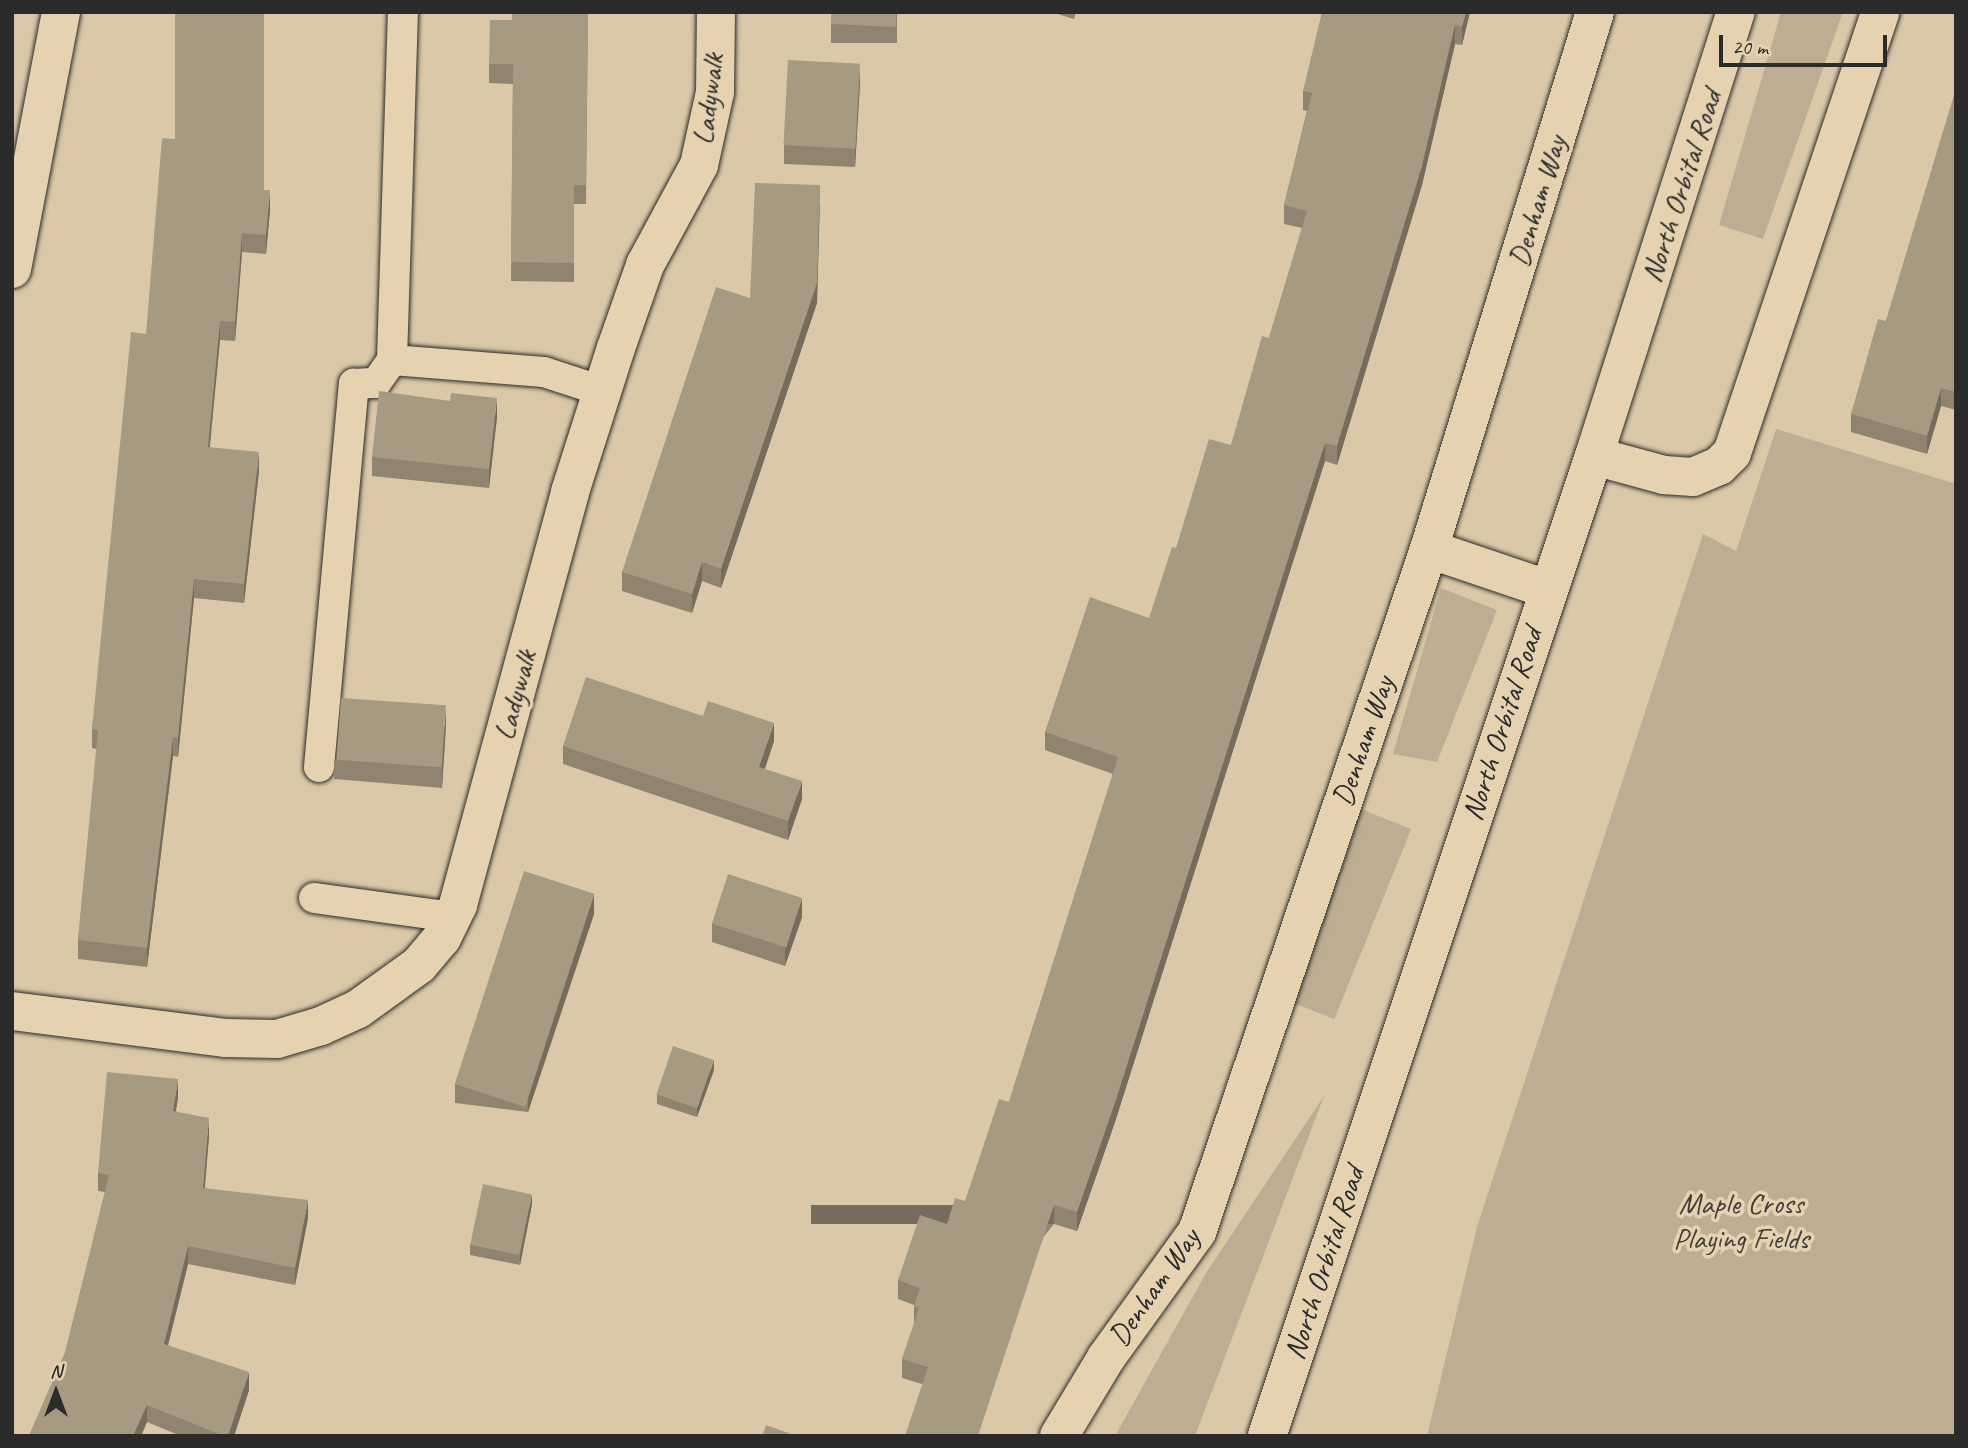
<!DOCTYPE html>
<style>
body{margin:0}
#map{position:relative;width:1968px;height:1448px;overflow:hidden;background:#dbc8a8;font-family:Caveat,sans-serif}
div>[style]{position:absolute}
.green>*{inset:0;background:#bdae93;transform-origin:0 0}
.roads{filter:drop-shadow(0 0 2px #2b2b2b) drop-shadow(0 0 2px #2b2b2b)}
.service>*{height:30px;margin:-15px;padding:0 15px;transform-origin:15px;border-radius:15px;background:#e6d2b0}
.minor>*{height:38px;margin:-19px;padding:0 19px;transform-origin:19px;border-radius:19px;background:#e6d2b0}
.primary>*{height:38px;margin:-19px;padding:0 19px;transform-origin:19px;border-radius:19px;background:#e6d2b0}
.wall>*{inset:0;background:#908470;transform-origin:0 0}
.shaded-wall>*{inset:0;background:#756c5b;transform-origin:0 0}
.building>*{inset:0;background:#a79a82;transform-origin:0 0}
span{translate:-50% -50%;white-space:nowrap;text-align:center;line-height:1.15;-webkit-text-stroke:7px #e6d2b0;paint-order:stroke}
.street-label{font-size:30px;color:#2b2b2b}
.park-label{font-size:30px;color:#413f3b}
.frame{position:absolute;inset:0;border:14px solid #2b2b2b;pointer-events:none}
.north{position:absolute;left:21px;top:1357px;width:70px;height:70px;-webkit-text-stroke:5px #e6d2b0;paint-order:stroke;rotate:0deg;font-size:19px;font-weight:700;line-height:28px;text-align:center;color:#2b2b2b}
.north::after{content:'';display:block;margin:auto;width:24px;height:32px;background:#2b2b2b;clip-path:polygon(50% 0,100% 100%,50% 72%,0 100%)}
.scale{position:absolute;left:1719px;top:35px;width:168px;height:32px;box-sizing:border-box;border:4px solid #2b2b2b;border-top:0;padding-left:9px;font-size:21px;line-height:24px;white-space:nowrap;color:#2b2b2b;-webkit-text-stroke:5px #e6d2b0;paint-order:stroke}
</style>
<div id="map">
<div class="green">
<div style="clip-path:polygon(1781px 12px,1843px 12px,1763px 239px,1719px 225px)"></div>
<div style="clip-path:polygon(1776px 429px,1956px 484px,1956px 1436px,1427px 1436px,1477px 1227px,1703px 534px,1736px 551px)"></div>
<div style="clip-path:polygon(1441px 588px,1497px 610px,1437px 762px,1393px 754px)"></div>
<div style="left:1361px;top:809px;width:54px;height:205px;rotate:22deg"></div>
<div style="clip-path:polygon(1324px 1096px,1195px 1436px,1115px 1436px,1206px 1273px)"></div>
</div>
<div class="roads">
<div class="service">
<div style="left:392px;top:360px;width:152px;rotate:4.5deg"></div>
<div style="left:544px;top:372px;width:61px;rotate:18.1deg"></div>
<div style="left:319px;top:767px;width:385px;rotate:-84.8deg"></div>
<div style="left:354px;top:384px;width:22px;rotate:-3deg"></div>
<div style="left:376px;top:383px;width:28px;rotate:-55deg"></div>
<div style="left:392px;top:360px;width:348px;rotate:-88.2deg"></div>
<div style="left:314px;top:898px;width:140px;rotate:7.8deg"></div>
</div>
<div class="minor">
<div style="left:12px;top:269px;width:262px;rotate:-79.2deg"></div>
<div style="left:1594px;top:456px;width:73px;rotate:15.2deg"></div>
<div style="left:1664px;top:475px;width:29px;rotate:4deg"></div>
<div style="left:1693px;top:477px;width:28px;rotate:-23deg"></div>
<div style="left:1719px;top:466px;width:18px;rotate:-45deg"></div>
<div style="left:1732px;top:453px;width:465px;rotate:-71.4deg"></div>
<div style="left:1429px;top:549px;width:125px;rotate:18.7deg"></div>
<div style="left:12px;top:1011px;width:216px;rotate:7.2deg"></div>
<div style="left:226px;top:1038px;width:51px;rotate:1.1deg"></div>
<div style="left:277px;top:1039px;width:46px;rotate:-16.5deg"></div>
<div style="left:321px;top:1026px;width:41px;rotate:-24.7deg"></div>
<div style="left:358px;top:1009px;width:75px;rotate:-35.8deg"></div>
<div style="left:419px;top:965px;width:35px;rotate:-50deg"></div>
<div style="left:442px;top:938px;width:37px;rotate:-64deg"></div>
<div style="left:458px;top:905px;width:428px;rotate:-74.8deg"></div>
<div style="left:570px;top:492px;width:151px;rotate:-72.3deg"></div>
<div style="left:616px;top:348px;width:88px;rotate:-70.7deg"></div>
<div style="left:645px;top:265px;width:114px;rotate:-61.6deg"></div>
<div style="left:699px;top:165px;width:75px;rotate:-77.6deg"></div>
<div style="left:715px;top:92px;width:80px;rotate:-89.3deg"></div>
<div style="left:1059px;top:1436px;width:91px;rotate:-58.9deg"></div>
<div style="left:1106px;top:1358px;width:155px;rotate:-54.2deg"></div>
<div style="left:1197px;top:1232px;width:721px;rotate:-71.24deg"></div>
<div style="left:1429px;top:549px;width:562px;rotate:-72.82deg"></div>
</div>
<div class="primary">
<div style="left:1267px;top:1436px;width:1033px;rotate:-71.55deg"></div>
<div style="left:1594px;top:456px;width:466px;rotate:-72.3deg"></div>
</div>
</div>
<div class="wall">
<div style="clip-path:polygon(588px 12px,586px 204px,574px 204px,574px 282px,511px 281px,513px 84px,489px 83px,489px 64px,512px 20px)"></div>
<div style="left:831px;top:12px;width:66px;height:31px"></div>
<div style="clip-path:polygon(1051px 12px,1076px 12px,1074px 19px)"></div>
<div style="clip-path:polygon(1470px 12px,1462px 45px,1455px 44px,1422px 185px,1337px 465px,1325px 461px,1115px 1122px,1077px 1231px,1054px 1224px,922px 1384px,902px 1378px,902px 1359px,914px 1324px,914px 1305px,898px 1299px,898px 1280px,965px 1201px,1009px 1102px,1113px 774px,1045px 750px,1045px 732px,1149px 618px,1176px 548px,1231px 445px,1269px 338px,1302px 228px,1284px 224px,1284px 205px,1307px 111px,1303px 110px,1303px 91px)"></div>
<div style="clip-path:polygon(860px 83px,855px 167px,784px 164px,784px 145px)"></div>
<div style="clip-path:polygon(1956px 89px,1956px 410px,1941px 406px,1927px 454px,1851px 432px,1851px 414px,1886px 321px)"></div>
<div style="clip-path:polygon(264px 190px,270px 210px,266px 254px,242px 252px,235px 341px,220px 340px,209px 447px,259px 471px,244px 603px,194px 598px,178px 757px,173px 756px,147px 967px,78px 959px,78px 940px,97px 749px,92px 748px,92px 729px,146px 334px)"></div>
<div style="clip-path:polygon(820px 204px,817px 303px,721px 588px,702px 581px,692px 613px,622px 591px,622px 572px,750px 298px)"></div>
<div style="clip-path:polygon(450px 401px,497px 417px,489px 488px,372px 476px,372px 457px)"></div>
<div style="clip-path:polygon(446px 725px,442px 788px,334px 779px,334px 760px)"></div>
<div style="clip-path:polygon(774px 741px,765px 769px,802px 799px,788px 840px,563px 764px,563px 746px)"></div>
<div style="clip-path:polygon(594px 914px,528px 1112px,455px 1103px,455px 1084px)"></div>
<div style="clip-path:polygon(802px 917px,785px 966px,712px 942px,712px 923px)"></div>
<div style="clip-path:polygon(714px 1070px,697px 1117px,657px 1104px,657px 1094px)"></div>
<div style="clip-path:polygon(178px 1097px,176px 1111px,209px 1136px,205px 1188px,308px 1218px,295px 1285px,188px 1264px,168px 1345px,249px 1390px,234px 1436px,181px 1436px,147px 1422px,141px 1436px,29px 1436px,65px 1353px,105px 1192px,98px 1191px,98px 1173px)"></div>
<div style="clip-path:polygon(532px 1204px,520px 1265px,470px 1255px,470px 1245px)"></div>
</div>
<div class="shaded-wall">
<div style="clip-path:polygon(1466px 12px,1470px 12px,1462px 45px,1462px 27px)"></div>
<div style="clip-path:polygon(1455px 25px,1455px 44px,1422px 185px,1337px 465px,1337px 446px)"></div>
<div style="clip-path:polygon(860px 64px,860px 83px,855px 167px,855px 148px)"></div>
<div style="clip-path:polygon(820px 185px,817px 303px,721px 588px,721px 569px)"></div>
<div style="clip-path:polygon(270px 190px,270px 210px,266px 254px,266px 235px)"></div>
<div style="clip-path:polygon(242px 233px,242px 252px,235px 341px,235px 322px)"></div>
<div style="clip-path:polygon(220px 321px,220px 340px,208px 466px,208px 447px)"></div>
<div style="clip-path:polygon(1941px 388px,1941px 406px,1927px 454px,1927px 436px)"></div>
<div style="clip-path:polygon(497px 398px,497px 417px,489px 488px,489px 469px)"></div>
<div style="clip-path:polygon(1325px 443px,1325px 461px,1115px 1122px,1077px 1231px,1077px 1212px)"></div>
<div style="clip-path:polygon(259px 452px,259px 471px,244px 603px,244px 584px)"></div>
<div style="clip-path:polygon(702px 562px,702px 581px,692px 613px,692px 594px)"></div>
<div style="clip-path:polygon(194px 579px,194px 598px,178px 757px,178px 738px)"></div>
<div style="clip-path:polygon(446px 706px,446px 725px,442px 788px,442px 769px)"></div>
<div style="clip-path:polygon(774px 723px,774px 741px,759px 785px,759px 767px)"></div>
<div style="clip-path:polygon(173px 737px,173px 756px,147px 967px,147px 948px)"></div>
<div style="clip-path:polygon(802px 781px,802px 799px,788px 840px,788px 821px)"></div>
<div style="clip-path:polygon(594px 894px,594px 914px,528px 1112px,528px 1093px)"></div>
<div style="clip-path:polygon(802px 898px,802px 917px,785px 966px,785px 947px)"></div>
<div style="clip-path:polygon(714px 1060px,714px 1070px,697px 1117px,697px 1108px)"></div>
<div style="clip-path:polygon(178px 1079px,178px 1097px,173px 1128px,173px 1111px)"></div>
<div style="clip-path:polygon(209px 1118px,209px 1136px,203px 1205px,203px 1188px)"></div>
<div style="clip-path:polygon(532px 1194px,532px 1204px,520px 1265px,520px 1255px)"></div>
<div style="clip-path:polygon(308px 1200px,308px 1218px,295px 1285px,295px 1268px)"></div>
<div style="left:1054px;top:1205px;width:19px;height:243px;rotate:90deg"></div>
<div style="clip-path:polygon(188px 1246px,188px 1264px,164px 1361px,164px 1344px)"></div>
<div style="clip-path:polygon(249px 1372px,249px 1390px,234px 1436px,228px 1436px)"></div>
<div style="clip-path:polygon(147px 1405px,147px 1422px,141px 1436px,133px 1436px)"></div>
</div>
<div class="building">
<div style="clip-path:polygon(175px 12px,264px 12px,264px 190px,270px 190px,266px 235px,242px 233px,235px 322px,220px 321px,208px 447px,259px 452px,244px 584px,194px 579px,178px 738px,173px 737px,147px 948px,78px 940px,98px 730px,92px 729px,131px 332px,146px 334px,162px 138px,175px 139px)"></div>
<div style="clip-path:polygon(512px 12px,588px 12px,586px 185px,574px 185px,574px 263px,511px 262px,513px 64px,489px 64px,490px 20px,512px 20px)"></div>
<div style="clip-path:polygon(831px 12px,896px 12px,896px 27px,831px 24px)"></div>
<div style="clip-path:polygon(1322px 12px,1466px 12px,1462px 27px,1455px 25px,1422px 166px,1337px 446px,1325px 443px,1115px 1103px,1077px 1212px,1054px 1205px,978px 1436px,905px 1436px,928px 1367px,902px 1359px,919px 1308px,914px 1306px,920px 1288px,898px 1280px,920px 1215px,947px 1224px,955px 1198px,965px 1201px,999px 1099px,1009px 1102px,1118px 757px,1045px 732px,1090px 597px,1149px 618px,1172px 547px,1176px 548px,1209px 439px,1231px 445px,1262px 336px,1269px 338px,1307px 211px,1284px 205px,1312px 93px,1303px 91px)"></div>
<div style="left:788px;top:60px;width:72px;height:85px;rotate:3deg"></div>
<div style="clip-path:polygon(1956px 89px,1956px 392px,1941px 388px,1927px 436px,1851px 414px,1878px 319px,1886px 321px)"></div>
<div style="clip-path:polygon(755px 183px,820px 185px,817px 283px,721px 569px,702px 562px,692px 594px,622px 572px,716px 287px,750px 298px)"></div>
<div style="clip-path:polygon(379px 391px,450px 401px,451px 393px,497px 398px,489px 469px,372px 457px)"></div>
<div style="clip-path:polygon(586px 677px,703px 716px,708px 701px,774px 723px,759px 767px,802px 781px,788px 821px,563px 746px)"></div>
<div style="left:341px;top:698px;width:105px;height:62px;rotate:4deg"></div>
<div style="left:524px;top:871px;width:74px;height:224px;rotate:18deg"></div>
<div style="left:728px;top:874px;width:78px;height:52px;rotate:18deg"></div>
<div style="left:673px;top:1046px;width:43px;height:51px;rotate:19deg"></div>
<div style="clip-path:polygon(107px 1072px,178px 1079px,173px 1111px,209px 1118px,203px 1188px,308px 1200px,295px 1268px,188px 1246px,164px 1344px,249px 1372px,228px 1436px,224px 1436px,147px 1405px,133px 1436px,29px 1436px,65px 1353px,109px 1175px,98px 1173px)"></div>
<div style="left:483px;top:1184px;width:50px;height:62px;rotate:12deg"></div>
<div style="clip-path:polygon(766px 1425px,797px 1436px,762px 1436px)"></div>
</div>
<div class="street-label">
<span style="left:708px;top:99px;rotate:-83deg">Ladywalk</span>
<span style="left:1681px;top:186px;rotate:-72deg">North Orbital Road</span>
<span style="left:1537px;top:201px;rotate:-73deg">Denham Way</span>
<span style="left:515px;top:695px;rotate:-75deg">Ladywalk</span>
<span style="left:1502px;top:724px;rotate:-72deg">North Orbital Road</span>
<span style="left:1363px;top:741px;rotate:-71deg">Denham Way</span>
<span style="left:1324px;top:1263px;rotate:-72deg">North Orbital Road</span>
<span style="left:1154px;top:1287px;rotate:-55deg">Denham Way</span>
</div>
<div class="park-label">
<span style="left:1741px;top:1220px">Maple Cross<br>Playing Fields</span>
</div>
<div class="frame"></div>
<div class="north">N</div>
<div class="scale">20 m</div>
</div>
